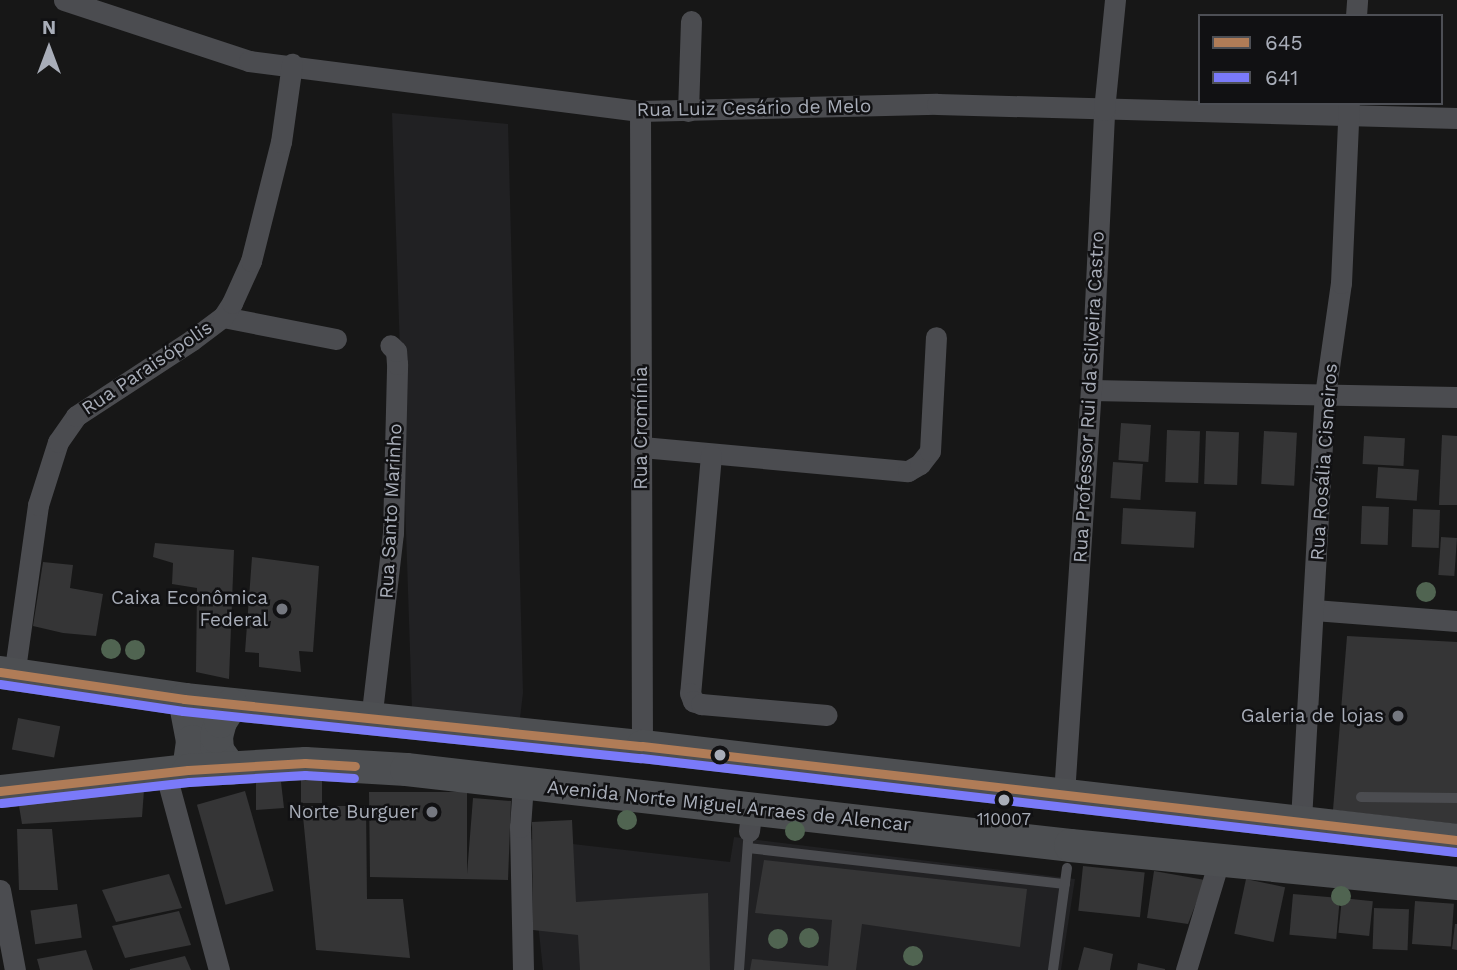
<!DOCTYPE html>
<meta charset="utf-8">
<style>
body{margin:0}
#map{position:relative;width:1457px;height:970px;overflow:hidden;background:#171717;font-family:"Work Sans",sans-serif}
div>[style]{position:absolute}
.built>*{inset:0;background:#212123}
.building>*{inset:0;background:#353536;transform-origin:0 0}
.lane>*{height:10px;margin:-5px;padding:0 5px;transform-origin:5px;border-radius:5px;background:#4b4c50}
.street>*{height:21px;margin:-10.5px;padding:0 10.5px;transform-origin:10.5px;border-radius:10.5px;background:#4b4c50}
.primary>*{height:33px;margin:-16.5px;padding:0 16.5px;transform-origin:16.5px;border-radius:16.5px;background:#4d4f52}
.bus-1>*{height:9px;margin:-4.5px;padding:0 4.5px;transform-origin:4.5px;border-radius:4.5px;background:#b07c57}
.bus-2>*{height:9px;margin:-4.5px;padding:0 4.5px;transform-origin:4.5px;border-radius:4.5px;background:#7a7af9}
.trees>*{width:20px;height:20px;margin:-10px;border-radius:50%;background:#506451}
.dots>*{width:19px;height:19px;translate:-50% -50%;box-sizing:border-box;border:4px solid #111113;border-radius:50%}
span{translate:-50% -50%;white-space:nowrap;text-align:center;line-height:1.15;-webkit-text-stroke:5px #111113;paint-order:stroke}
.bus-label{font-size:17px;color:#a8adb8}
.street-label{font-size:19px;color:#a8adb8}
.poi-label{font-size:19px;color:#a8adb8}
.right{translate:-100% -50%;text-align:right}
.legend{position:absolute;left:1198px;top:14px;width:245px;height:91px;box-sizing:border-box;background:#111113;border:2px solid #4d4f55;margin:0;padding:9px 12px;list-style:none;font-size:21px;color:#a8adb8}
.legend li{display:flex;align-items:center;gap:14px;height:35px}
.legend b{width:35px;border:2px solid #4d4f55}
.north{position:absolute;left:14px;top:14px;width:70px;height:70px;-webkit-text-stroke:5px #111113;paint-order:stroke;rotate:0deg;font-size:19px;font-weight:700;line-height:28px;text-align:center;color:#a8adb8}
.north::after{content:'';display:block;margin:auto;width:24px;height:32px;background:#a8adb8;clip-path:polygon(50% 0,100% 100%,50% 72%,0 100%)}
</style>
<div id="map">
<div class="built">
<div style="clip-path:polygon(392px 113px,508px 124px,523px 693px,520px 718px,412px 710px)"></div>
<div style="clip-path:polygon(734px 837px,1075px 879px,1061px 970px,543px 970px,529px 839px,730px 862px)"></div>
</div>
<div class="building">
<div style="left:1121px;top:423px;width:30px;height:37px;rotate:4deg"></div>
<div style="left:1167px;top:430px;width:33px;height:52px;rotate:2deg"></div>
<div style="left:1206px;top:431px;width:33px;height:53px;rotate:2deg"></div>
<div style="left:1264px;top:431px;width:33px;height:53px;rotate:3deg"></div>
<div style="clip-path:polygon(1442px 435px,1457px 436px,1457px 505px,1439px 505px)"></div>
<div style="left:1364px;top:436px;width:41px;height:28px;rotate:3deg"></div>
<div style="left:1113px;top:462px;width:30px;height:36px;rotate:4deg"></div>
<div style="left:1378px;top:467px;width:41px;height:31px;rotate:4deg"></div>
<div style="left:1362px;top:506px;width:27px;height:38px;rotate:2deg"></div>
<div style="left:1123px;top:508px;width:73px;height:36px;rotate:3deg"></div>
<div style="left:1413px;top:509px;width:27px;height:38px;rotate:2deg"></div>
<div style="left:1441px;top:537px;width:16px;height:38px;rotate:4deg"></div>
<div style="clip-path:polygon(155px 543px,234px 550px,229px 679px,196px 672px,197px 588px,172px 584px,173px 563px,153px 557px)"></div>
<div style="clip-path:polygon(252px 557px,319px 566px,313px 652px,299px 651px,301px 672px,259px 667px,259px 653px,245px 652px)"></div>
<div style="clip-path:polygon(43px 562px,73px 565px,70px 588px,103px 594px,96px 636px,63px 633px,33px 626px)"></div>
<div style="clip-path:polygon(1347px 636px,1457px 642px,1457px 824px,1333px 810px)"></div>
<div style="left:18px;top:718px;width:43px;height:32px;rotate:11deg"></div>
<div style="left:301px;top:779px;width:21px;height:24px"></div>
<div style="clip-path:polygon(256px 782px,281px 782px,284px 808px,256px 810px)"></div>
<div style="clip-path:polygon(144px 790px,142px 817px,22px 824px,18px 800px)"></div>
<div style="left:245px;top:791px;width:104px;height:50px;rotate:74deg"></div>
<div style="clip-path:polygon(369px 792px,467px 792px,467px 874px,473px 798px,511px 801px,508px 880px,370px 877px)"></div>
<div style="clip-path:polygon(302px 806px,366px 806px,367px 899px,403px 899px,410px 958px,316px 950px)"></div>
<div style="clip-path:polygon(572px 820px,576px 902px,708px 893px,710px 970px,580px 970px,578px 935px,533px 930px,532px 822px)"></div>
<div style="clip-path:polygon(17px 829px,52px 829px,58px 890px,19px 890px)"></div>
<div style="clip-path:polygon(764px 860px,1027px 889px,1020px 947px,862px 924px,856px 970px,750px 970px,752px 959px,828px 966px,832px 920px,755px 913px)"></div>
<div style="left:1083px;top:866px;width:62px;height:45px;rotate:6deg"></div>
<div style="clip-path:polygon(1154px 871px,1205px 880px,1188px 924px,1147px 918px)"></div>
<div style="clip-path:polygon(169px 874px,182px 908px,116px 922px,102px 890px)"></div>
<div style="left:1246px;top:879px;width:40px;height:56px;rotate:12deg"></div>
<div style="left:1293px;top:894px;width:47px;height:41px;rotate:5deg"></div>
<div style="left:1342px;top:898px;width:31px;height:35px;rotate:6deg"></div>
<div style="left:1415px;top:901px;width:39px;height:43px;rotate:4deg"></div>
<div style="left:77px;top:904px;width:34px;height:47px;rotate:82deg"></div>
<div style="left:1374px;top:908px;width:35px;height:41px;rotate:2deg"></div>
<div style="clip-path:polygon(179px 911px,191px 945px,125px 958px,112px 926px)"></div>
<div style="clip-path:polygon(1455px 924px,1457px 924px,1457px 950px,1452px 949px)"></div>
<div style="clip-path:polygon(1084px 947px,1113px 954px,1110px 970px,1078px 970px)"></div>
<div style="clip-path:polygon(86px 950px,93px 970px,40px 970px,37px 959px)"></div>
<div style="clip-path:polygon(185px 956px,191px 970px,130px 970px,130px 969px)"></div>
<div style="clip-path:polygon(1138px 963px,1165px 969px,1165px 970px,1137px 970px)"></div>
</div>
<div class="lane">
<div style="left:1361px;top:797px;width:96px;rotate:0.6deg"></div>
<div style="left:748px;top:848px;width:319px;rotate:6.5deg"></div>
<div style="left:739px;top:970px;width:129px;rotate:-86deg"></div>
<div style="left:1053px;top:970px;width:103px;rotate:-82.2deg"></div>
</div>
<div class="street">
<div style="left:64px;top:0;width:195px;rotate:18.2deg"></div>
<div style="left:249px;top:61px;width:394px;rotate:7.3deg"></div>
<div style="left:640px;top:111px;width:297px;rotate:-1.4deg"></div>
<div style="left:937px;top:104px;width:520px;rotate:1.54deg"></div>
<div style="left:1356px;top:16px;width:16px;rotate:-86deg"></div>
<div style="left:640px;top:111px;width:635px;rotate:89.82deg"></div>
<div style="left:688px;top:111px;width:90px;rotate:-88.1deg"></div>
<div style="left:223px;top:317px;width:115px;rotate:11deg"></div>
<div style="left:1091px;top:390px;width:366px;rotate:1.1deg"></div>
<div style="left:642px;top:447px;width:267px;rotate:5.2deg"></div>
<div style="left:908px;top:471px;width:14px;rotate:-30deg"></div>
<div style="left:920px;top:464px;width:16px;rotate:-52deg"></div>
<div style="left:930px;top:451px;width:114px;rotate:-87deg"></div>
<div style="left:711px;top:455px;width:239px;rotate:95deg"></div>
<div style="left:690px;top:693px;width:9px;rotate:69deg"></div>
<div style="left:693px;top:701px;width:9px;rotate:21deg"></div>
<div style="left:701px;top:704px;width:126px;rotate:5deg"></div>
<div style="left:1314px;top:610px;width:143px;rotate:4.4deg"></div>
<div style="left:14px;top:676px;width:173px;rotate:-82deg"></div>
<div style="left:38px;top:505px;width:66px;rotate:-72.4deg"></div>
<div style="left:58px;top:442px;width:32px;rotate:-55deg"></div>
<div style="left:76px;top:416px;width:139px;rotate:-33.2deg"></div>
<div style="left:192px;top:340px;width:39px;rotate:-37deg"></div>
<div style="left:223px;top:317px;width:17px;rotate:-57deg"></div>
<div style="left:232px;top:303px;width:46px;rotate:-65.7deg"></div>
<div style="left:251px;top:261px;width:123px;rotate:-75.9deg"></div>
<div style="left:281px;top:142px;width:79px;rotate:-82deg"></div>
<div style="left:371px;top:720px;width:188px;rotate:-83.3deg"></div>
<div style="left:393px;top:533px;width:169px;rotate:-88.6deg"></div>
<div style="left:397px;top:364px;width:13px;rotate:-94deg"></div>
<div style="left:396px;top:351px;width:8px;rotate:-135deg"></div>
<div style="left:166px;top:775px;width:202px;rotate:74.8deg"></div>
<div style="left:1064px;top:794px;width:405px;rotate:-86.2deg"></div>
<div style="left:1091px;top:390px;width:280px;rotate:-87.3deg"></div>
<div style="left:1104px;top:110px;width:111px;rotate:-84.3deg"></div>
<div style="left:1301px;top:820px;width:426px;rotate:-86.8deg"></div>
<div style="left:1325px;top:395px;width:113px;rotate:-81.9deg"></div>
<div style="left:1341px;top:283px;width:180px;rotate:-87.5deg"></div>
<div style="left:749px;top:831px;width:23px;rotate:-83deg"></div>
<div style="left:0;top:890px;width:81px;rotate:79.4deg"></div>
<div style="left:523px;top:970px;width:143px;rotate:-91.2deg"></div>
<div style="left:520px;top:827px;width:43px;rotate:-86deg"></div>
<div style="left:1186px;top:970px;width:114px;rotate:-73.2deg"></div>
</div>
<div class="primary">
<div style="left:0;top:672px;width:186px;rotate:8.3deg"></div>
<div style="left:184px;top:699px;width:460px;rotate:5.9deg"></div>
<div style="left:642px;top:746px;width:820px;rotate:6.58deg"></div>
<div style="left:184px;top:699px;width:43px;rotate:79.2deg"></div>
<div style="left:192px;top:741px;width:29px;rotate:98deg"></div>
<div style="left:230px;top:768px;width:22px;rotate:-126deg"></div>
<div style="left:217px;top:750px;width:14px;rotate:-94deg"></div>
<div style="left:216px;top:736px;width:16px;rotate:-75deg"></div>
<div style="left:220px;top:721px;width:20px;rotate:-57deg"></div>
<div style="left:0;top:791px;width:189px;rotate:-6.4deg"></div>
<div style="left:188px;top:770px;width:117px;rotate:-3.4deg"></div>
<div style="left:305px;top:763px;width:101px;rotate:3.4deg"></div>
<div style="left:406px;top:769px;width:668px;rotate:6.53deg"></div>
<div style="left:1070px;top:845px;width:389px;rotate:5.6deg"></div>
</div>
<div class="bus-1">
<div style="left:0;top:672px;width:186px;rotate:8.3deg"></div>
<div style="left:184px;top:699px;width:460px;rotate:5.9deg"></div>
<div style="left:642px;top:746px;width:820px;rotate:6.58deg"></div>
<div style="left:0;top:791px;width:189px;rotate:-6.4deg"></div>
<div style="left:188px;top:770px;width:117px;rotate:-3.4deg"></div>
<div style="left:305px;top:763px;width:50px;rotate:3.4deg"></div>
</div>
<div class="bus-2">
<div style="left:0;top:684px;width:185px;rotate:8.4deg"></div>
<div style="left:183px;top:711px;width:460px;rotate:5.9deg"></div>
<div style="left:641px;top:758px;width:820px;rotate:6.58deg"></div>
<div style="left:1px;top:803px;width:189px;rotate:-6.4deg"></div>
<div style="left:189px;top:782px;width:116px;rotate:-3.5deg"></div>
<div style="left:305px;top:775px;width:49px;rotate:3.5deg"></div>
</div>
<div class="trees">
<div style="left:1426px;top:592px"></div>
<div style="left:111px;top:649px"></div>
<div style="left:135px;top:650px"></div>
<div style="left:627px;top:820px"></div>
<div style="left:795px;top:831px"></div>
<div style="left:1341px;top:896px"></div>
<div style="left:809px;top:938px"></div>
<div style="left:778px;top:939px"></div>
<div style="left:913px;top:956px"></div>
</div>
<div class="dots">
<div style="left:282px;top:609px;background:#757880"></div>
<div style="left:1398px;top:716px;background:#757880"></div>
<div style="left:720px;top:755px;background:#a8adb8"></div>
<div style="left:1004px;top:800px;background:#a8adb8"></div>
<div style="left:432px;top:812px;background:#757880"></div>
</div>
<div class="bus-label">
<span style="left:1004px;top:820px">110007</span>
</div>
<div class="street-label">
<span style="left:754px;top:108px;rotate:-1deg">Rua Luiz Cesário de Melo</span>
<span style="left:147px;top:368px;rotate:-34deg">Rua Paraisópolis</span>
<span style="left:1089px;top:397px;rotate:-87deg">Rua Professor Rui da Silveira Castro</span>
<span style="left:641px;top:428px;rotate:-90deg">Rua Cromínia</span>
<span style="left:1324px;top:462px;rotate:-86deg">Rua Rosália Cisneiros</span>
<span style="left:391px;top:511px;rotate:-87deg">Rua Santo Marinho</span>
<span style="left:729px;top:806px;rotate:6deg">Avenida Norte Miguel Arraes de Alencar</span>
</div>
<div class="poi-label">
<span class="right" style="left:268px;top:609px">Caixa Econômica<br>Federal</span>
<span class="right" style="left:1384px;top:716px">Galeria de lojas</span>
<span class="right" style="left:418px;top:812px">Norte Burguer</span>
</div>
<ul class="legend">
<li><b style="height:9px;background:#b07c57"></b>645</li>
<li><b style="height:9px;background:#7a7af9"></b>641</li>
</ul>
<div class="north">N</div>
</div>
